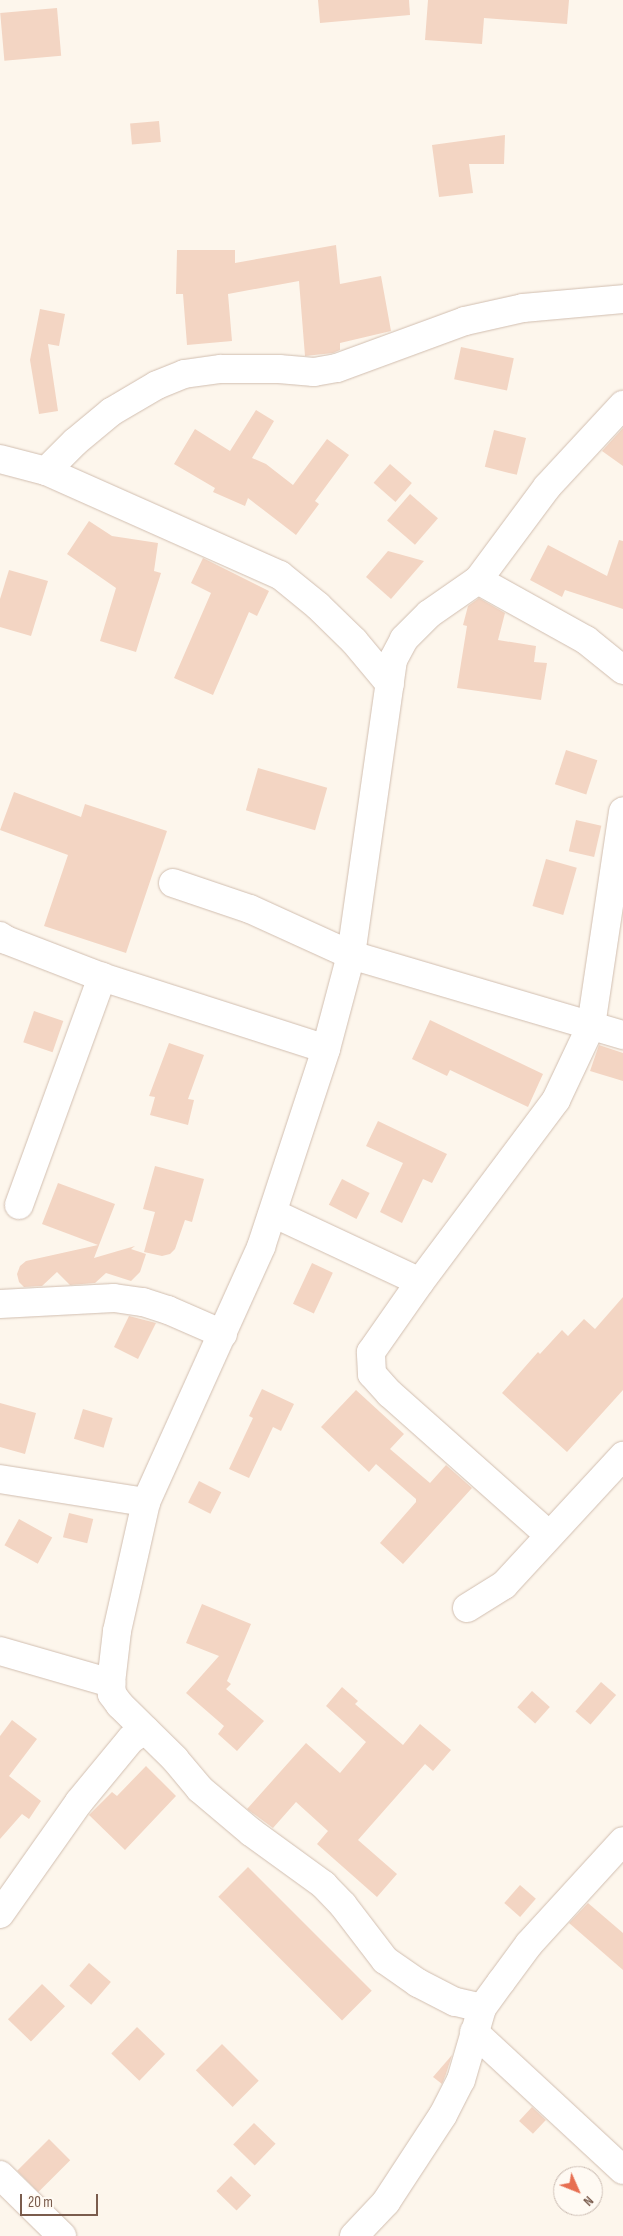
<!DOCTYPE html>
<style>
body{margin:0}
#map{position:relative;width:623px;height:2236px;overflow:hidden;background:#fdf6ec;font-family:"Sofia Sans Condensed",sans-serif}
div>[style]{position:absolute}
.building>*{inset:0;background:#f3d5c3;transform-origin:0 0}
.roads{filter:drop-shadow(0 0 1px #d1beb0) drop-shadow(0 0 1px #d1beb0)}
.minor>*{height:28px;margin:-14px;padding:0 14px;transform-origin:14px;border-radius:14px;background:#fff}
span{translate:-50% -50%;white-space:nowrap;text-align:center;line-height:1.15;-webkit-text-stroke:4px #fffaf3;paint-order:stroke}
.north{position:absolute;left:553px;top:2166px;width:50px;height:50px;box-sizing:border-box;background:#fffaf3;border:1px solid #cabbb1;border-radius:50%;rotate:134deg;font-size:14px;font-weight:700;line-height:20px;text-align:center;color:#7a5c4d}
.north::after{content:'';display:block;margin:auto;width:18px;height:22px;background:#e76f51;clip-path:polygon(50% 0,100% 100%,50% 72%,0 100%)}
.scale{position:absolute;left:20px;top:2194px;width:78px;height:22px;box-sizing:border-box;border:2px solid #7a5c4d;border-top:0;padding-left:6px;font-size:15px;line-height:18px;white-space:nowrap;color:#7a5c4d;-webkit-text-stroke:4px #fffaf3;paint-order:stroke}
</style>
<div id="map">
<div class="building">
<div style="clip-path:polygon(318px 0,409px 0,410px 15px,320px 23px)"></div>
<div style="clip-path:polygon(428px 0,569px 0,567px 24px,484px 18px,482px 44px,425px 40px)"></div>
<div style="left:57px;top:8px;width:48px;height:57px;rotate:85deg"></div>
<div style="left:159px;top:121px;width:21px;height:29px;rotate:85deg"></div>
<div style="clip-path:polygon(505px 135px,504px 164px,469px 164px,473px 193px,439px 197px,432px 145px)"></div>
<div style="clip-path:polygon(336px 245px,340px 284px,381px 276px,391px 331px,340px 343px,340px 350px,333px 353px,305px 356px,299px 281px,228px 294px,232px 341px,187px 345px,183px 294px,176px 294px,177px 250px,235px 250px,235px 263px)"></div>
<div style="clip-path:polygon(40px 309px,65px 314px,59px 346px,48px 344px,58px 411px,39px 414px,30px 360px)"></div>
<div style="left:461px;top:347px;width:54px;height:33px;rotate:12deg"></div>
<div style="clip-path:polygon(256px 410px,274px 421px,252px 458px,266px 464px,293px 485px,327px 439px,349px 455px,315px 501px,319px 504px,296px 535px,248px 498px,245px 506px,213px 492px,215px 488px,174px 464px,195px 429px,230px 451px)"></div>
<div style="clip-path:polygon(623px 428px,623px 466px,602px 451px)"></div>
<div style="left:494px;top:430px;width:33px;height:38px;rotate:14deg"></div>
<div style="left:390px;top:464px;width:29px;height:25px;rotate:41deg"></div>
<div style="left:410px;top:494px;width:37px;height:35px;rotate:41deg"></div>
<div style="clip-path:polygon(89px 521px,112px 536px,158px 543px,154px 571px,161px 573px,136px 652px,100px 641px,116px 588px,67px 554px)"></div>
<div style="clip-path:polygon(619px 540px,623px 541px,623px 609px,565px 590px,562px 597px,530px 580px,548px 545px,607px 576px)"></div>
<div style="clip-path:polygon(388px 551px,424px 561px,391px 599px,366px 577px)"></div>
<div style="clip-path:polygon(203px 558px,269px 591px,257px 616px,249px 612px,213px 695px,174px 678px,211px 593px,191px 583px)"></div>
<div style="clip-path:polygon(9px 570px,48px 581px,31px 636px,0 627px,0 599px)"></div>
<div style="clip-path:polygon(479px 598px,505px 613px,498px 640px,536px 646px,534px 662px,547px 663px,541px 700px,457px 688px,467px 626px,463px 625px,468px 606px)"></div>
<div style="left:566px;top:750px;width:33px;height:36px;rotate:18deg"></div>
<div style="left:258px;top:768px;width:72px;height:44px;rotate:16deg"></div>
<div style="clip-path:polygon(14px 792px,81px 817px,85px 804px,167px 831px,126px 953px,44px 926px,68px 855px,0 830px)"></div>
<div style="left:576px;top:820px;width:26px;height:32px;rotate:13deg"></div>
<div style="left:546px;top:859px;width:32px;height:49px;rotate:16deg"></div>
<div style="left:34px;top:1011px;width:31px;height:33px;rotate:19deg"></div>
<div style="clip-path:polygon(430px 1020px,543px 1074px,528px 1107px,450px 1070px,447px 1076px,412px 1059px)"></div>
<div style="clip-path:polygon(169px 1043px,204px 1055px,188px 1099px,194px 1100px,188px 1125px,150px 1115px,155px 1097px,149px 1096px)"></div>
<div style="clip-path:polygon(599px 1045px,623px 1053px,623px 1081px,590px 1071px)"></div>
<div style="clip-path:polygon(378px 1121px,447px 1154px,432px 1183px,423px 1179px,402px 1223px,380px 1212px,403px 1163px,366px 1146px)"></div>
<div style="clip-path:polygon(155px 1166px,204px 1179px,192px 1222px,185px 1220px,175px 1249px,170px 1254px,162px 1256px,144px 1252px,155px 1212px,143px 1209px)"></div>
<div style="left:342px;top:1179px;width:31px;height:29px;rotate:27deg"></div>
<div style="clip-path:polygon(58px 1183px,115px 1204px,94px 1258px,135px 1246px,131px 1249px,146px 1254px,140px 1272px,131px 1281px,106px 1273px,95px 1283px,70px 1285px,57px 1272px,42px 1286px,24px 1287px,19px 1282px,17px 1274px,20px 1266px,26px 1261px,98px 1245px,42px 1224px)"></div>
<div style="left:312px;top:1263px;width:23px;height:45px;rotate:25deg"></div>
<div style="clip-path:polygon(623px 1297px,623px 1390px,567px 1452px,502px 1393px,538px 1352px,540px 1354px,562px 1330px,568px 1336px,584px 1319px,595px 1329px)"></div>
<div style="clip-path:polygon(129px 1316px,156px 1323px,138px 1359px,114px 1347px)"></div>
<div style="clip-path:polygon(262px 1389px,294px 1404px,281px 1431px,273px 1427px,249px 1478px,229px 1469px,253px 1418px,249px 1416px)"></div>
<div style="clip-path:polygon(356px 1390px,404px 1434px,390px 1449px,430px 1483px,446px 1465px,472px 1488px,403px 1564px,380px 1543px,416px 1502px,416px 1499px,376px 1464px,369px 1472px,321px 1427px)"></div>
<div style="clip-path:polygon(0 1403px,36px 1413px,25px 1454px,0 1447px)"></div>
<div style="left:83px;top:1409px;width:31px;height:31px;rotate:17deg"></div>
<div style="left:199px;top:1481px;width:25px;height:24px;rotate:27deg"></div>
<div style="left:69px;top:1513px;width:25px;height:25px;rotate:14deg"></div>
<div style="left:19px;top:1519px;width:38px;height:30px;rotate:29deg"></div>
<div style="clip-path:polygon(202px 1604px,251px 1624px,227px 1681px,231px 1684px,226px 1689px,264px 1721px,237px 1751px,218px 1734px,224px 1726px,186px 1693px,219px 1656px,186px 1643px)"></div>
<div style="left:601px;top:1682px;width:20px;height:39px;rotate:41deg"></div>
<div style="clip-path:polygon(342px 1687px,358px 1701px,355px 1704px,403px 1745px,420px 1724px,451px 1750px,433px 1771px,425px 1764px,358px 1840px,397px 1874px,377px 1897px,317px 1844px,328px 1831px,296px 1802px,273px 1828px,247px 1809px,306px 1743px,340px 1773px,366px 1742px,326px 1706px)"></div>
<div style="left:532px;top:1691px;width:24px;height:22px;rotate:42deg"></div>
<div style="clip-path:polygon(12px 1720px,37px 1739px,9px 1776px,41px 1801px,29px 1819px,22px 1814px,0 1839px,0 1736px)"></div>
<div style="clip-path:polygon(146px 1766px,176px 1796px,125px 1850px,89px 1815px,112px 1792px,117px 1796px)"></div>
<div style="left:248px;top:1867px;width:175px;height:42px;rotate:45deg"></div>
<div style="left:520px;top:1885px;width:21px;height:24px;rotate:41deg"></div>
<div style="clip-path:polygon(588px 1903px,623px 1933px,623px 1970px,569px 1923px)"></div>
<div style="left:89px;top:1963px;width:29px;height:30px;rotate:41deg"></div>
<div style="left:42px;top:1984px;width:32px;height:49px;rotate:44deg"></div>
<div style="left:137px;top:2027px;width:39px;height:37px;rotate:44deg"></div>
<div style="left:222px;top:2044px;width:52px;height:37px;rotate:45deg"></div>
<div style="clip-path:polygon(452px 2055px,446px 2074px,442px 2084px,433px 2077px)"></div>
<div style="left:532px;top:2107px;width:19px;height:19px;rotate:43deg"></div>
<div style="left:254px;top:2123px;width:30px;height:30px;rotate:44deg"></div>
<div style="left:49px;top:2139px;width:30px;height:45px;rotate:45deg"></div>
<div style="left:231px;top:2176px;width:28px;height:21px;rotate:44deg"></div>
</div>
<div class="roads">
<div class="minor">
<div style="left:0;top:459px;width:48px;rotate:14.6deg"></div>
<div style="left:46px;top:471px;width:256px;rotate:24deg"></div>
<div style="left:280px;top:575px;width:49px;rotate:39.2deg"></div>
<div style="left:318px;top:606px;width:50px;rotate:44.2deg"></div>
<div style="left:354px;top:641px;width:56px;rotate:50.1deg"></div>
<div style="left:46px;top:471px;width:41px;rotate:-45deg"></div>
<div style="left:75px;top:442px;width:47px;rotate:-39.8deg"></div>
<div style="left:111px;top:412px;width:53px;rotate:-30.4deg"></div>
<div style="left:157px;top:385px;width:29px;rotate:-22deg"></div>
<div style="left:184px;top:374px;width:37px;rotate:-8deg"></div>
<div style="left:221px;top:369px;width:58px"></div>
<div style="left:279px;top:369px;width:35px;rotate:5deg"></div>
<div style="left:314px;top:372px;width:23px;rotate:-10deg"></div>
<div style="left:337px;top:368px;width:136px;rotate:-20.2deg"></div>
<div style="left:465px;top:321px;width:59px;rotate:-12.6deg"></div>
<div style="left:523px;top:308px;width:100px;rotate:-5.1deg"></div>
<div style="left:478px;top:580px;width:124px;rotate:29.1deg"></div>
<div style="left:586px;top:640px;width:48px;rotate:39deg"></div>
<div style="left:173px;top:883px;width:81px;rotate:18.7deg"></div>
<div style="left:250px;top:909px;width:111px;rotate:24.5deg"></div>
<div style="left:351px;top:955px;width:284px;rotate:16.4deg"></div>
<div style="left:0;top:936px;width:7px;rotate:34deg"></div>
<div style="left:6px;top:940px;width:103px;rotate:21.1deg"></div>
<div style="left:102px;top:977px;width:235px;rotate:17.8deg"></div>
<div style="left:19px;top:1205px;width:243px;rotate:-70deg"></div>
<div style="left:273px;top:1213px;width:162px;rotate:25.1deg"></div>
<div style="left:0;top:1304px;width:114px;rotate:-3deg"></div>
<div style="left:114px;top:1298px;width:29px;rotate:8deg"></div>
<div style="left:143px;top:1302px;width:26px;rotate:18deg"></div>
<div style="left:168px;top:1310px;width:60px;rotate:23.6deg"></div>
<div style="left:0;top:1479px;width:148px;rotate:9deg"></div>
<div style="left:549px;top:1535px;width:213px;rotate:-138.4deg"></div>
<div style="left:390px;top:1394px;width:27px;rotate:-132deg"></div>
<div style="left:372px;top:1374px;width:22px;rotate:-93deg"></div>
<div style="left:371px;top:1352px;width:85px;rotate:-55deg"></div>
<div style="left:420px;top:1282px;width:227px;rotate:-53.2deg"></div>
<div style="left:556px;top:1100px;width:82px;rotate:-64.7deg"></div>
<div style="left:591px;top:1026px;width:217px;rotate:-81.5deg"></div>
<div style="left:467px;top:1608px;width:44px;rotate:-31.9deg"></div>
<div style="left:504px;top:1585px;width:176px;rotate:-47.3deg"></div>
<div style="left:0;top:1651px;width:116px;rotate:16.1deg"></div>
<div style="left:0;top:1914px;width:137px;rotate:-54.8deg"></div>
<div style="left:79px;top:1802px;width:82px;rotate:-50.5deg"></div>
<div style="left:131px;top:1739px;width:17px;rotate:-31deg"></div>
<div style="left:482px;top:2008px;width:28px;rotate:-167deg"></div>
<div style="left:455px;top:2002px;width:42px;rotate:-152.8deg"></div>
<div style="left:418px;top:1983px;width:40px;rotate:-145.1deg"></div>
<div style="left:385px;top:1960px;width:69px;rotate:-127.4deg"></div>
<div style="left:343px;top:1905px;width:28px;rotate:-134deg"></div>
<div style="left:324px;top:1885px;width:90px;rotate:-144deg"></div>
<div style="left:251px;top:1832px;width:67px;rotate:-139.9deg"></div>
<div style="left:200px;top:1789px;width:39px;rotate:-130deg"></div>
<div style="left:175px;top:1759px;width:77px;rotate:-135.5deg"></div>
<div style="left:120px;top:1705px;width:14px;rotate:-126deg"></div>
<div style="left:112px;top:1694px;width:11px;rotate:-95deg"></div>
<div style="left:111px;top:1683px;width:52px;rotate:-83.4deg"></div>
<div style="left:117px;top:1631px;width:132px;rotate:-77.3deg"></div>
<div style="left:146px;top:1502px;width:280px;rotate:-65.7deg"></div>
<div style="left:261px;top:1247px;width:208px;rotate:-71.8deg"></div>
<div style="left:326px;top:1049px;width:97px;rotate:-75.1deg"></div>
<div style="left:351px;top:955px;width:298px;rotate:-81.9deg"></div>
<div style="left:393px;top:660px;width:24px;rotate:-62deg"></div>
<div style="left:404px;top:639px;width:35px;rotate:-45deg"></div>
<div style="left:429px;top:614px;width:60px;rotate:-34.8deg"></div>
<div style="left:478px;top:580px;width:116px;rotate:-53.4deg"></div>
<div style="left:547px;top:487px;width:112px;rotate:-47.2deg"></div>
<div style="left:474px;top:2032px;width:203px;rotate:42.8deg"></div>
<div style="left:0;top:2175px;width:87px;rotate:44.5deg"></div>
<div style="left:354px;top:2236px;width:47px;rotate:-46.7deg"></div>
<div style="left:386px;top:2202px;width:104px;rotate:-56.8deg"></div>
<div style="left:443px;top:2115px;width:39px;rotate:-63deg"></div>
<div style="left:461px;top:2080px;width:75px;rotate:-73.7deg"></div>
<div style="left:482px;top:2008px;width:32px;rotate:-54deg"></div>
<div style="left:501px;top:1982px;width:47px;rotate:-53.6deg"></div>
<div style="left:529px;top:1944px;width:139px;rotate:-47.6deg"></div>
</div>
</div>
<div class="north">N</div>
<div class="scale">20 m</div>
</div>
